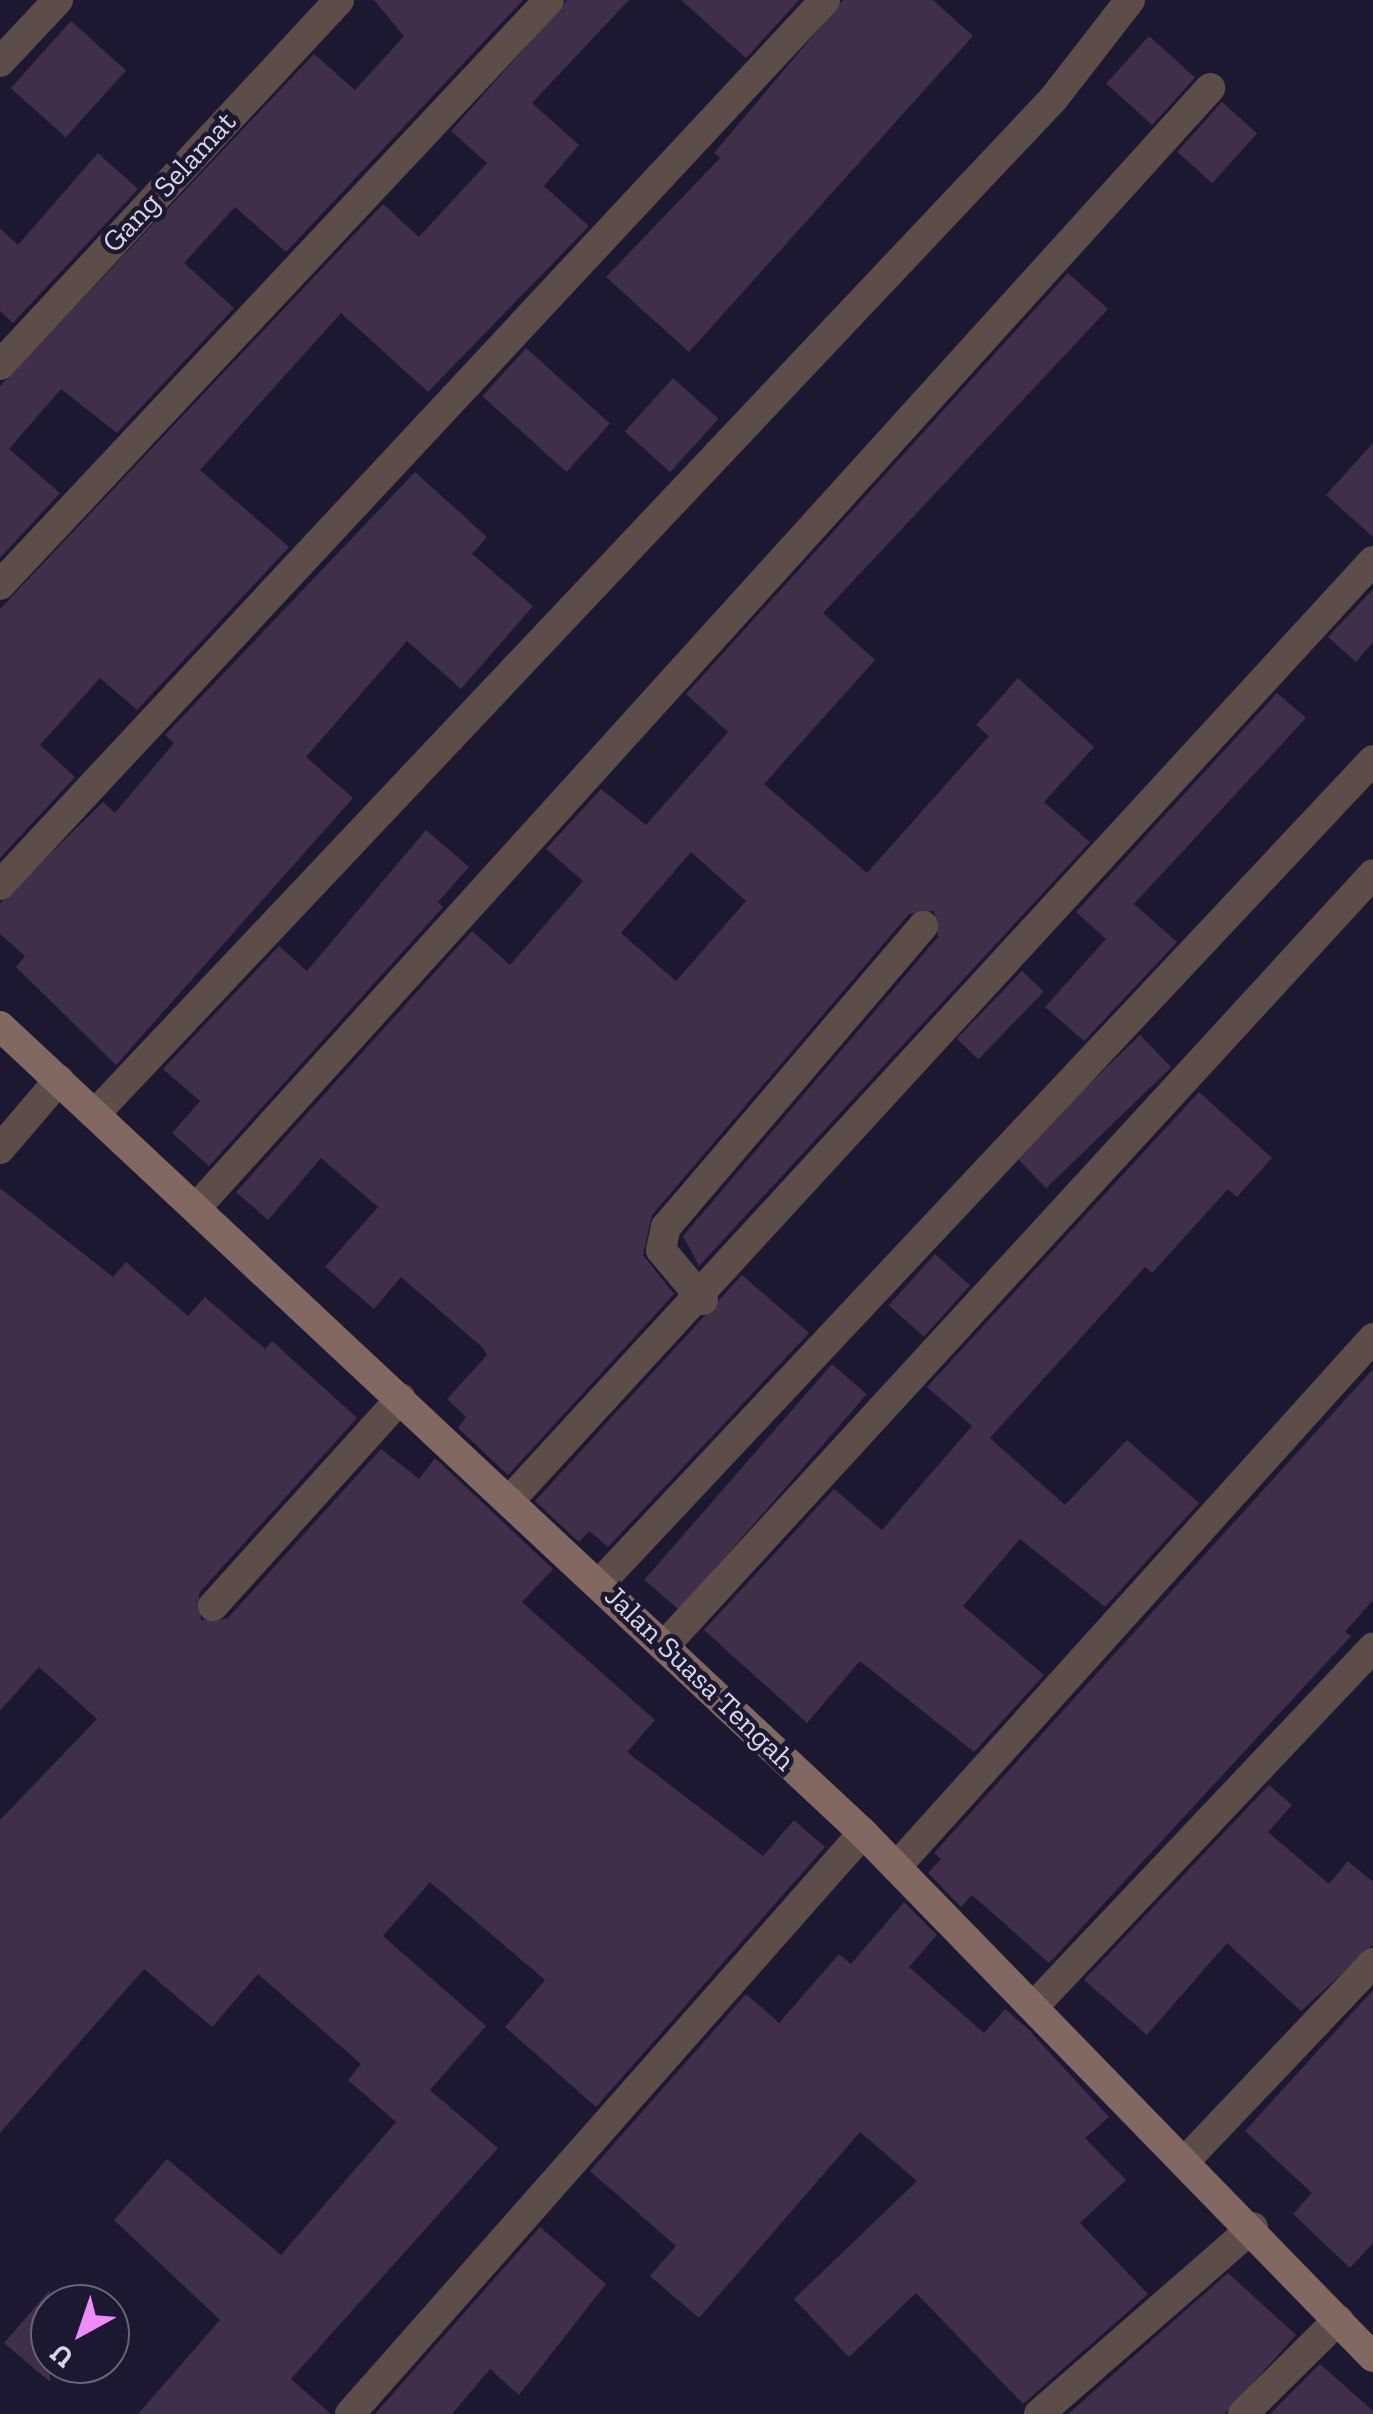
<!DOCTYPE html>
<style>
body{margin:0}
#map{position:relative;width:1373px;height:2414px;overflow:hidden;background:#1d1831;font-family:"Zilla Slab",serif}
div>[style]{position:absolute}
.building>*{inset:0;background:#3f2f49;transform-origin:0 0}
.street>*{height:30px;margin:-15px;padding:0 15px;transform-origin:15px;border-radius:15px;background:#5d4d49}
.secondary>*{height:30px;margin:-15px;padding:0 15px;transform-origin:15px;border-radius:15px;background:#816961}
span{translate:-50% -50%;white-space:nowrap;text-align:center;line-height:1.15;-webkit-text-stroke:9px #1d1831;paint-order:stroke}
.street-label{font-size:30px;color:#d7d5e6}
.north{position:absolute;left:30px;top:2284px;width:100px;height:100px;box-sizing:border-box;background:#1d1831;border:2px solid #676479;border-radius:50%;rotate:220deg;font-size:28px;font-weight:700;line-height:40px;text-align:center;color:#d7d5e6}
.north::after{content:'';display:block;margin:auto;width:35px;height:45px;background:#ef8bf6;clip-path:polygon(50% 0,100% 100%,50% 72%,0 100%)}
</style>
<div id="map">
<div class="building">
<div style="clip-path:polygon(374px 0,523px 0,286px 252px,235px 207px,184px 263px,234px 308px,117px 433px,61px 389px,9px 449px,60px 493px,0 558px,0 386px,314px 54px,355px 90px,404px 36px)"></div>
<div style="clip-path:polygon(567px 0,629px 0,532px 103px,579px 145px,544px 186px,589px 226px,428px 392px,341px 313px,200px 470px,289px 547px,137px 710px,100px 678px,40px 745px,75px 777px,0 858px,0 609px,383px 204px,419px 237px,487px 163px,451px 131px)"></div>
<div style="clip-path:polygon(681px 0,799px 0,746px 58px)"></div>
<div style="clip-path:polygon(843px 0,933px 0,973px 36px,689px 352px,606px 277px,720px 158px,714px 153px)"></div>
<div style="left:71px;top:21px;width:74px;height:90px;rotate:42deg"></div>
<div style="left:1149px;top:36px;width:62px;height:64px;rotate:42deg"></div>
<div style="left:1222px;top:102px;width:47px;height:67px;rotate:42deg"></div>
<div style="clip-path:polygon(98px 153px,138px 189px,13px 323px,0 311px,0 228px,18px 245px)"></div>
<div style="clip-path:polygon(evenodd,1068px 273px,1108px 309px,823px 613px,875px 660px,764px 784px,867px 873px,989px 736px,976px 725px,1018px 678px,1094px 747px,1044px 802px,1090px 842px,699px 1266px,683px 1236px,938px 937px,934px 911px,909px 914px,652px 1215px,643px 1255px,674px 1294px,508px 1475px,458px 1428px,466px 1417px,447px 1399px,487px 1355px,483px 1348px,401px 1277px,374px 1309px,325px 1267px,378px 1207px,321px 1158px,268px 1220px,236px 1192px,472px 931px,510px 965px,583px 881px,546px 849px,601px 789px,646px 825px,728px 732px,686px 694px,1068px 273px,691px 852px,746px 901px,676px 981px,621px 933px,691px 852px)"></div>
<div style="left:526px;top:348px;width:113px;height:65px;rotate:42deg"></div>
<div style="left:673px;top:378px;width:61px;height:72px;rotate:42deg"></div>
<div style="clip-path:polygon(1373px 443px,1373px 537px,1326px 495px)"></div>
<div style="clip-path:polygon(415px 472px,487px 537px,472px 554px,533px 606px,461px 689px,407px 641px,306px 757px,353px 798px,116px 1065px,16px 967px,25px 956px,0 934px,0 903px,103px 802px,115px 813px,174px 743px,165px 735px)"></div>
<div style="clip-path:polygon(1373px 589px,1373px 642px,1356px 662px,1328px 637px)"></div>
<div style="clip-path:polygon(1277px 693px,1306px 718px,1134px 904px,1177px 942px,1084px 1041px,1045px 1007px,1106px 939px,1076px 912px)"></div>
<div style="clip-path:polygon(426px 830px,469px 867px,438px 902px,443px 907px,209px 1166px,172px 1133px,200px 1101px,163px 1069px,279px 946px,307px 971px)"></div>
<div style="left:1022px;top:971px;width:30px;height:94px;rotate:44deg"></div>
<div style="left:1140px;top:1035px;width:45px;height:174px;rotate:46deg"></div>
<div style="clip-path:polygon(1199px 1092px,1272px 1158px,1237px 1197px,1228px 1189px,1152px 1273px,1145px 1267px,990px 1438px,1065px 1505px,1127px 1440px,1199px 1503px,1105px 1607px,1020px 1539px,963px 1606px,1044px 1675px,974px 1752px,860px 1661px,807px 1723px,704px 1630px,834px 1489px,882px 1530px,972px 1426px,927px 1387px)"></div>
<div style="clip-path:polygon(0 1188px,113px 1277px,126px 1262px,188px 1316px,205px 1297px,265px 1349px,272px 1341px,357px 1418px,199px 1593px,201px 1620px,227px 1619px,381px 1449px,419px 1479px,435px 1458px,553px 1569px,522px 1602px,655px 1720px,627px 1752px,763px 1856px,794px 1820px,825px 1847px,596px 2107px,505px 2027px,545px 1980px,430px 1882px,383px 1936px,486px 2026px,430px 2090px,498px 2148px,291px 2379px,331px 2414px,138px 2414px,220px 2320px,114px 2220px,167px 2159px,281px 2255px,396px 2122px,348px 2080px,361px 2064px,258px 1974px,212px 2027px,144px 1969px,0 2133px,0 1820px,97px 1719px,39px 1667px,0 1711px)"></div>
<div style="left:935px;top:1254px;width:47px;height:69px;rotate:42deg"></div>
<div style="clip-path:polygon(742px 1275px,809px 1333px,608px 1547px,589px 1531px,579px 1542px,535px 1501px)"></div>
<div style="left:832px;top:1364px;width:46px;height:286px;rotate:41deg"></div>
<div style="clip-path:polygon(1373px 1369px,1373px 1600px,1345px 1632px,1351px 1636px,1049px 1963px,972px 1895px,961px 1907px,928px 1873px,941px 1859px,934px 1853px)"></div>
<div style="clip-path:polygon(1269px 1785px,1292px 1805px,1268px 1832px,1329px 1884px,1348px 1861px,1373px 1882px,1373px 1945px,1301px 2011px,1227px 1943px,1147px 2035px,1084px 1980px)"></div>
<div style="clip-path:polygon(904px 1902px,937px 1935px,909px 1967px,984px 2033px,1005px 2009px,1027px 2028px,1109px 2117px,1085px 2138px,1126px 2180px,1080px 2223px,1148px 2294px,1023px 2404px,916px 2293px,849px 2357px,794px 2299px,917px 2181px,860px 2132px,699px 2318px,650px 2276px,676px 2246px,590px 2171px,746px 1994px,779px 2023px,839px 1954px,851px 1964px)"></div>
<div style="clip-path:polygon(1373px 1990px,1373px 2243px,1350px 2268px,1293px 2214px,1312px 2193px,1245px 2131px)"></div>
<div style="clip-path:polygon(540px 2227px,606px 2284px,519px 2395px,490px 2369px,452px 2414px,375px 2414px)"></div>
<div style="clip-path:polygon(1228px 2273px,1296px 2335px,1225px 2414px,1068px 2414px)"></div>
<div style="clip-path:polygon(50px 2290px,50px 2382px,4px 2343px)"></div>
<div style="clip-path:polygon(1320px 2364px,1373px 2411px,1373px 2414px,1270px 2414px)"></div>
</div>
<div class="street">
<div style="left:0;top:62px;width:85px;rotate:-46.9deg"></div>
<div style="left:0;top:365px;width:498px;rotate:-47.1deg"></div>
<div style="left:0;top:585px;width:802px;rotate:-46.82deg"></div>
<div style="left:0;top:885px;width:1210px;rotate:-47.01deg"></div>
<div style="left:95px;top:1114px;width:1397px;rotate:-46.65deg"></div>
<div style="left:1054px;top:98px;width:124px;rotate:-52.2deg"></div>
<div style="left:0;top:1149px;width:91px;rotate:-49.5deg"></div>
<div style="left:196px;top:1208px;width:1511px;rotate:-47.84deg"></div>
<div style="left:703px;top:1300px;width:65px;rotate:-130deg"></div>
<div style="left:661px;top:1250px;width:24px;rotate:-78deg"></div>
<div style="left:666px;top:1227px;width:396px;rotate:-49.5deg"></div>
<div style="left:511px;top:1499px;width:1274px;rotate:-47.42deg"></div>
<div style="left:600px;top:1583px;width:1129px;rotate:-46.79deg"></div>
<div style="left:213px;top:1606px;width:280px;rotate:-47.9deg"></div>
<div style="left:666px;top:1644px;width:1045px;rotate:-47.44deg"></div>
<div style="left:897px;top:1866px;width:711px;rotate:-47.96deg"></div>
<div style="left:1035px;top:2005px;width:492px;rotate:-46.6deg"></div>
<div style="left:1188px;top:2158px;width:269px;rotate:-46.5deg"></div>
<div style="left:350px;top:2414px;width:775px;rotate:-48.56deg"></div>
<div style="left:1039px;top:2414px;width:284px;rotate:-41.1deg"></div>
<div style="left:1243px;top:2414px;width:134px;rotate:-44.7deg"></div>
</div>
<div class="secondary">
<div style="left:0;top:1026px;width:1182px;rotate:43.08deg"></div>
<div style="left:863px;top:1833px;width:731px;rotate:45.78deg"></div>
</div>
<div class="street-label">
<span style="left:169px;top:182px;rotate:-47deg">Gang Selamat</span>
<span style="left:700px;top:1678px;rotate:44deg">Jalan Suasa Tengah</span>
</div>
<div class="north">U</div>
</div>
